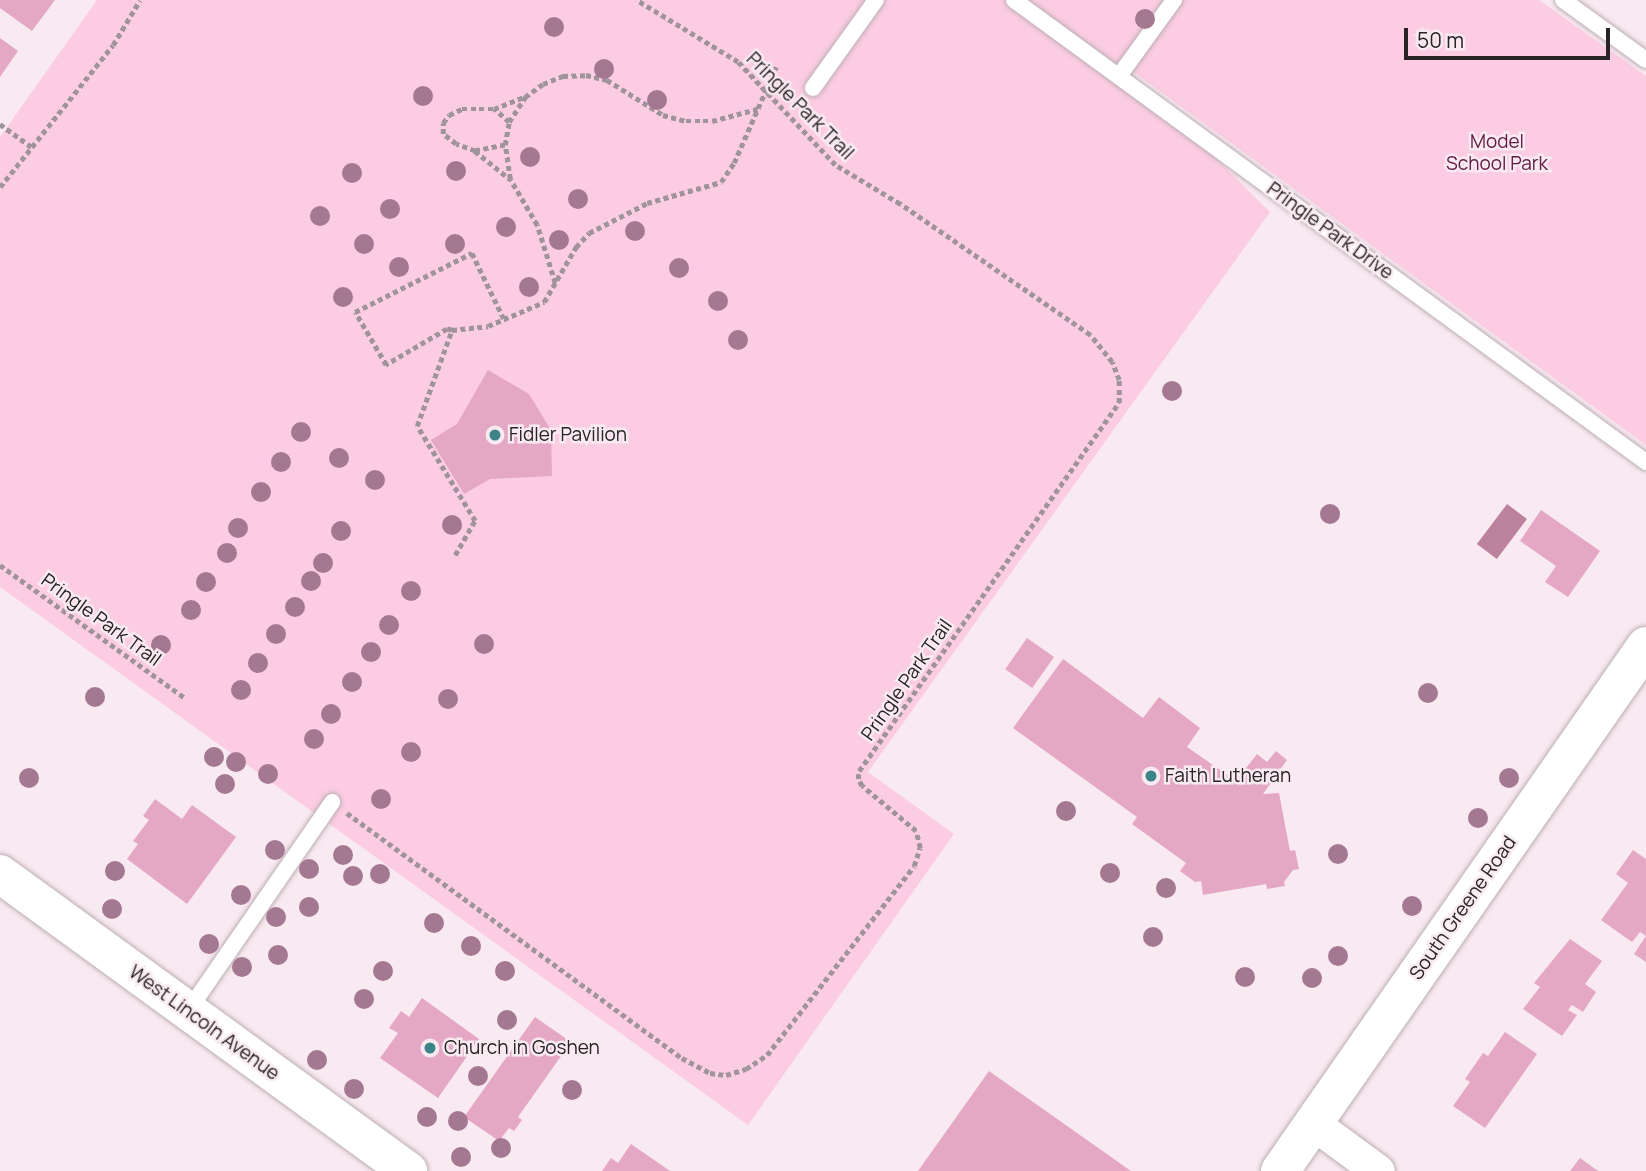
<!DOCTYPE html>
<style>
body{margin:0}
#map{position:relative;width:1646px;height:1171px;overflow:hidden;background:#f9eaf1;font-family:Manrope,sans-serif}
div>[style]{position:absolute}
.green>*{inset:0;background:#fccce2}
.water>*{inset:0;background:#bb819d;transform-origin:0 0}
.building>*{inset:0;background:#e4a7c4;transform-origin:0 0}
.path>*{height:4.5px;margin-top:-2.25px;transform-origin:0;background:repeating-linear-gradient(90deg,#9f9499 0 5px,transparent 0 8.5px)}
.roads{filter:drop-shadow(0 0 2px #bcaeb4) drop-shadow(0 0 2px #bcaeb4)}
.service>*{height:16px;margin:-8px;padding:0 8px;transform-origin:8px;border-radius:8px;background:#fff}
.minor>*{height:33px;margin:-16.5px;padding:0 16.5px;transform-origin:16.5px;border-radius:16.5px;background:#fff}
.tertiary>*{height:38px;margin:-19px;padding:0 19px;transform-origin:19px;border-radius:19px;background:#fff}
.trees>*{width:20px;height:20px;margin:-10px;border-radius:50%;background:#a57891}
.dots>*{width:19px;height:19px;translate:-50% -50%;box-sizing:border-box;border:4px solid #f9eaf1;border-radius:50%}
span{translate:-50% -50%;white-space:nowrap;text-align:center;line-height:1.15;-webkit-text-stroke:5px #f9eaf1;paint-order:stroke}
.street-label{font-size:19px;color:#282325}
.park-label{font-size:19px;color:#611b43}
.poi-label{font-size:19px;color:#282325}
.left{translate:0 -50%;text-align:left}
.scale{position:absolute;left:1404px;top:28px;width:206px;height:32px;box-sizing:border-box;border:4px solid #282325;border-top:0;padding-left:9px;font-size:21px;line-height:24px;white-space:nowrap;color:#282325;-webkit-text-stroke:5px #f9eaf1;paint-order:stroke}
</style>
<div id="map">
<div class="green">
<div style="clip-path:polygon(97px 0,1539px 0,1646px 76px,1646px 445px,1117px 60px,1270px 212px,868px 772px,954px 834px,748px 1125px,0 587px,0 137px)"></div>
</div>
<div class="water">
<div style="left:1507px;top:504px;width:25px;height:50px;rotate:37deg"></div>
</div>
<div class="building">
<div style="clip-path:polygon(0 0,55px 0,32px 31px,0 8px)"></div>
<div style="clip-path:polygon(0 38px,18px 51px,0 77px)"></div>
<div style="clip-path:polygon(488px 370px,529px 394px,551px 430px,552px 476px,490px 479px,464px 494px,431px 440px,457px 424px)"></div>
<div style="clip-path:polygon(1541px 510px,1600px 551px,1568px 597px,1545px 582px,1556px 566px,1520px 541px)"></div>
<div style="left:1027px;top:638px;width:33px;height:38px;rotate:35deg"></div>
<div style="clip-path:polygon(1063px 659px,1143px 718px,1159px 697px,1200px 728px,1187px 747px,1236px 781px,1257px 754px,1267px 762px,1276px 751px,1287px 760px,1263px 794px,1279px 793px,1290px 851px,1295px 850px,1299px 869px,1293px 870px,1284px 882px,1285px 886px,1267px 889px,1266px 884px,1203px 895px,1201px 881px,1195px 882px,1180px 871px,1186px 863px,1132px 824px,1137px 817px,1013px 728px)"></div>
<div style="clip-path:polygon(155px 799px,182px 819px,192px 805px,236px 837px,187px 904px,127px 859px,138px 844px,133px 841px,149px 820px,143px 816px)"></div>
<div style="clip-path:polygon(1633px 850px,1646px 859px,1646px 936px,1640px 932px,1632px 942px,1601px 920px,1628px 883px,1616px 874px)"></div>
<div style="clip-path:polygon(1646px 936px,1646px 962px,1634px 954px)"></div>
<div style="clip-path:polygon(1570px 939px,1602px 961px,1585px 984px,1596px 992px,1583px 1012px,1572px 1005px,1568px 1010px,1577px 1015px,1562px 1036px,1523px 1009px,1540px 987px,1534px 983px)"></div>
<div style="clip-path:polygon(422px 998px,479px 1039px,438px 1098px,380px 1058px,398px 1033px,389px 1028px,401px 1011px,409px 1017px)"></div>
<div style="clip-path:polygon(535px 1017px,571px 1042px,518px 1117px,522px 1120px,514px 1131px,509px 1128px,499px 1141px,464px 1117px)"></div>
<div style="clip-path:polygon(1505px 1032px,1537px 1054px,1485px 1128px,1453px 1106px,1470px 1082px,1465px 1079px,1483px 1053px,1488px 1056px)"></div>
<div style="clip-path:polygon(989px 1071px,1131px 1171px,918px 1171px)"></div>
<div style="clip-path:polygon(631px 1144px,670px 1171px,602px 1171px,611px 1158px,618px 1163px)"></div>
<div style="clip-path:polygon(1580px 1158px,1598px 1171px,1570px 1171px)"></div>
</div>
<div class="path">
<div style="left:509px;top:122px;width:20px;rotate:-139deg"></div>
<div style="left:494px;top:109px;width:32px;rotate:-22deg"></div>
<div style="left:0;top:124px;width:39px;rotate:36deg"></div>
<div style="left:505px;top:145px;width:31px;rotate:169deg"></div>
<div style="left:475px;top:151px;width:45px;rotate:38.7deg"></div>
<div style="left:475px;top:151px;width:20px;rotate:-160deg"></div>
<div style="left:456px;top:144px;width:16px;rotate:-142deg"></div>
<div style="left:443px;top:134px;width:11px;rotate:-90deg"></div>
<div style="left:443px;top:123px;width:10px;rotate:-53deg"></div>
<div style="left:449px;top:115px;width:14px;rotate:-25deg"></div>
<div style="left:462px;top:109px;width:32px"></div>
<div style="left:0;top:187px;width:181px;rotate:-51.5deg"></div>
<div style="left:113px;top:45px;width:52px;rotate:-59deg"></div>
<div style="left:555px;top:283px;width:61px;rotate:-107.2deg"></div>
<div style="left:537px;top:225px;width:53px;rotate:-120.4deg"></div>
<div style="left:510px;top:179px;width:34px;rotate:-98deg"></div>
<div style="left:505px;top:145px;width:23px;rotate:-80deg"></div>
<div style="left:509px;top:122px;width:30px;rotate:-57deg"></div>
<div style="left:525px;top:97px;width:22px;rotate:-36deg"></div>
<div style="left:543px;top:84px;width:22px;rotate:-22deg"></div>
<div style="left:563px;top:76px;width:23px;rotate:-2deg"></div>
<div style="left:586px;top:75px;width:22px;rotate:13deg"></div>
<div style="left:607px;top:80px;width:66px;rotate:32deg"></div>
<div style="left:663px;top:115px;width:24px;rotate:15deg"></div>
<div style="left:686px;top:121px;width:26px"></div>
<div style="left:712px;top:121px;width:47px;rotate:-14.9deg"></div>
<div style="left:452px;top:330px;width:5px;rotate:-169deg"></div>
<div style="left:447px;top:329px;width:71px;rotate:149.5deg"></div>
<div style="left:386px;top:365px;width:61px;rotate:-120.3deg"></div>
<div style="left:355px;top:312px;width:131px;rotate:-26.8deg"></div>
<div style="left:472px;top:253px;width:73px;rotate:64.1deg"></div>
<div style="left:455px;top:555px;width:39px;rotate:-60deg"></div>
<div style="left:475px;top:521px;width:111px;rotate:-121.4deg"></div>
<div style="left:417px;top:426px;width:102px;rotate:-70deg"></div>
<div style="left:452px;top:330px;width:36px;rotate:-6deg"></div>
<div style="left:488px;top:326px;width:61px;rotate:-23.2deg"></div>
<div style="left:544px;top:302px;width:64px;rotate:-59.8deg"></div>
<div style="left:576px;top:247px;width:19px;rotate:-47deg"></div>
<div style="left:589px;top:233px;width:65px;rotate:-27.3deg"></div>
<div style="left:647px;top:203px;width:77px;rotate:-15.8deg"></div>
<div style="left:721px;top:182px;width:23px;rotate:-56deg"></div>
<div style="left:734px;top:163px;width:105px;rotate:-66.4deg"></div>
<div style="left:0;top:565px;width:228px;rotate:35.7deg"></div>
<div style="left:347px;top:813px;width:415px;rotate:36.2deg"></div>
<div style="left:682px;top:1058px;width:32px;rotate:28deg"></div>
<div style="left:710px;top:1073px;width:16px;rotate:7deg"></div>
<div style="left:726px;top:1075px;width:21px;rotate:-17deg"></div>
<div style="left:746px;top:1069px;width:25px;rotate:-34deg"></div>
<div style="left:767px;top:1055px;width:239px;rotate:-52.1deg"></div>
<div style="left:914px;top:866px;width:19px;rotate:-72deg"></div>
<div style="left:920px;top:848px;width:17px;rotate:-103deg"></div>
<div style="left:916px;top:831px;width:70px;rotate:-140.2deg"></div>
<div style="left:862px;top:786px;width:8px;rotate:-120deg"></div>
<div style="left:858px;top:779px;width:8px;rotate:-83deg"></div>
<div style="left:859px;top:771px;width:451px;rotate:-54.8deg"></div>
<div style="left:1119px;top:403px;width:23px;rotate:-90deg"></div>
<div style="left:1119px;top:380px;width:19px;rotate:-111deg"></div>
<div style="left:1112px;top:362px;width:35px;rotate:-129deg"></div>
<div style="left:1090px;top:335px;width:231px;rotate:-145.4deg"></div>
<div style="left:900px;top:204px;width:76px;rotate:-149deg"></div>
<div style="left:835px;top:165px;width:141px;rotate:-133.3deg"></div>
<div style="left:738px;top:62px;width:119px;rotate:-148.7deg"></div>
</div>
<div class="roads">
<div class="service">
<div style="left:1014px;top:0;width:783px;rotate:36.17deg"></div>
<div style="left:1563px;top:0;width:102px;rotate:35.9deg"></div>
<div style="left:1119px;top:76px;width:94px;rotate:-54.1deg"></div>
<div style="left:813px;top:88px;width:108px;rotate:-54.4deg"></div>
<div style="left:188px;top:1011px;width:254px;rotate:-55.4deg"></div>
</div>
<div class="minor">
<div style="left:1314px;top:1124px;width:79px;rotate:36.3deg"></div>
</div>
<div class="tertiary">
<div style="left:0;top:874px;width:505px;rotate:36.05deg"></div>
<div style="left:1280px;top:1171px;width:640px;rotate:-55.12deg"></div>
</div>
</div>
<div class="trees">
<div style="left:1145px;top:19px"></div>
<div style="left:554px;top:27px"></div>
<div style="left:604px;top:69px"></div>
<div style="left:423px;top:96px"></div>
<div style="left:657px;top:100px"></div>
<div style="left:530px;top:157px"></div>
<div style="left:456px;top:171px"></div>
<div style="left:352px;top:173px"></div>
<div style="left:578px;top:199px"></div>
<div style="left:390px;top:209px"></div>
<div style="left:320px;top:216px"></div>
<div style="left:506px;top:227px"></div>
<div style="left:635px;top:231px"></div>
<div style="left:559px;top:240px"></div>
<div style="left:364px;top:244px"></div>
<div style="left:455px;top:244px"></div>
<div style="left:399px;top:267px"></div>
<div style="left:679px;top:268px"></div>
<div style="left:529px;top:287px"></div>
<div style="left:343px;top:297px"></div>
<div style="left:718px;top:301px"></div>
<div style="left:738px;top:340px"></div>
<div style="left:1172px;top:391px"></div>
<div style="left:301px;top:432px"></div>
<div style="left:339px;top:458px"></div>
<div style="left:281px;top:462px"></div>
<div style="left:375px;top:480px"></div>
<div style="left:261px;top:492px"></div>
<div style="left:1330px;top:514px"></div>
<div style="left:452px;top:525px"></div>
<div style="left:238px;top:528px"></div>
<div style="left:341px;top:531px"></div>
<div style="left:227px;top:553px"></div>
<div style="left:323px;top:563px"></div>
<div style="left:311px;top:581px"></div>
<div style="left:206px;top:582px"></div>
<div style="left:411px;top:591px"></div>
<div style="left:295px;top:607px"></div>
<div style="left:191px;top:610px"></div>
<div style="left:389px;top:625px"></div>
<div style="left:276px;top:634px"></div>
<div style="left:484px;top:644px"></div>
<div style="left:161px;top:645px"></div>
<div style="left:371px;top:652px"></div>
<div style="left:258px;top:663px"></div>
<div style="left:352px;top:682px"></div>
<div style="left:241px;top:690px"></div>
<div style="left:1428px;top:693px"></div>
<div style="left:95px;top:697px"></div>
<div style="left:448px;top:699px"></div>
<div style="left:331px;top:714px"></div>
<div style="left:314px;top:739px"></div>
<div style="left:411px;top:752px"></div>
<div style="left:214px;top:757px"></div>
<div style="left:236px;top:762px"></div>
<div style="left:268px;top:774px"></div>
<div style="left:29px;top:778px"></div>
<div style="left:1509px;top:778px"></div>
<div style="left:225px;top:784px"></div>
<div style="left:381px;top:799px"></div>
<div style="left:1066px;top:811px"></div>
<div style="left:1478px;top:818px"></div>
<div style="left:275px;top:850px"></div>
<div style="left:1338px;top:854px"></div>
<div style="left:343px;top:855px"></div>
<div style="left:309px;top:869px"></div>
<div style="left:115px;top:871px"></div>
<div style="left:1110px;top:873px"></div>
<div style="left:380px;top:874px"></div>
<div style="left:353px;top:876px"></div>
<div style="left:1166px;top:888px"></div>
<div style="left:241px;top:895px"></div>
<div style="left:1412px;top:906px"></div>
<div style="left:309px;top:907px"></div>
<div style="left:112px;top:909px"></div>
<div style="left:276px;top:917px"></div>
<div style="left:434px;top:923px"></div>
<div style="left:1153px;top:937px"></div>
<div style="left:209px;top:944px"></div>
<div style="left:471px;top:946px"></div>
<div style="left:278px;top:955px"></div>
<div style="left:1338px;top:956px"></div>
<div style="left:242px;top:967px"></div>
<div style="left:383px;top:971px"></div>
<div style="left:505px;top:971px"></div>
<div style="left:1245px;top:977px"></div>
<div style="left:1312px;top:978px"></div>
<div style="left:364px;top:999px"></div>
<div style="left:507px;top:1020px"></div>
<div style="left:317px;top:1060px"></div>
<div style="left:478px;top:1076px"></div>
<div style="left:354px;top:1089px"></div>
<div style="left:572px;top:1090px"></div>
<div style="left:427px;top:1117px"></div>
<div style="left:458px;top:1121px"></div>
<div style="left:501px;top:1148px"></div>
<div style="left:461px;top:1157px"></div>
</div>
<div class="dots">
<div style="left:495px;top:435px;background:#3c8487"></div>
<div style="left:1151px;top:776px;background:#3c8487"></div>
<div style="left:430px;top:1048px;background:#3c8487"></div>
</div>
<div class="street-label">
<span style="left:800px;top:106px;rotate:45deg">Pringle Park Trail</span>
<span style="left:1330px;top:231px;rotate:36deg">Pringle Park Drive</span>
<span style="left:101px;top:620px;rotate:36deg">Pringle Park Trail</span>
<span style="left:907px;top:680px;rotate:-55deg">Pringle Park Trail</span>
<span style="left:1463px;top:908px;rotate:-55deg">South Greene Road</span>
<span style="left:204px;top:1023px;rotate:36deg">West Lincoln Avenue</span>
</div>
<div class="park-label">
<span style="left:1497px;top:153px">Model<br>School Park</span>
</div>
<div class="poi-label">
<span class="left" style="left:509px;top:435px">Fidler Pavilion</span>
<span class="left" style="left:1165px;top:776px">Faith Lutheran</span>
<span class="left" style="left:444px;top:1048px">Church in Goshen</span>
</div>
<div class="scale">50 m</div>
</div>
